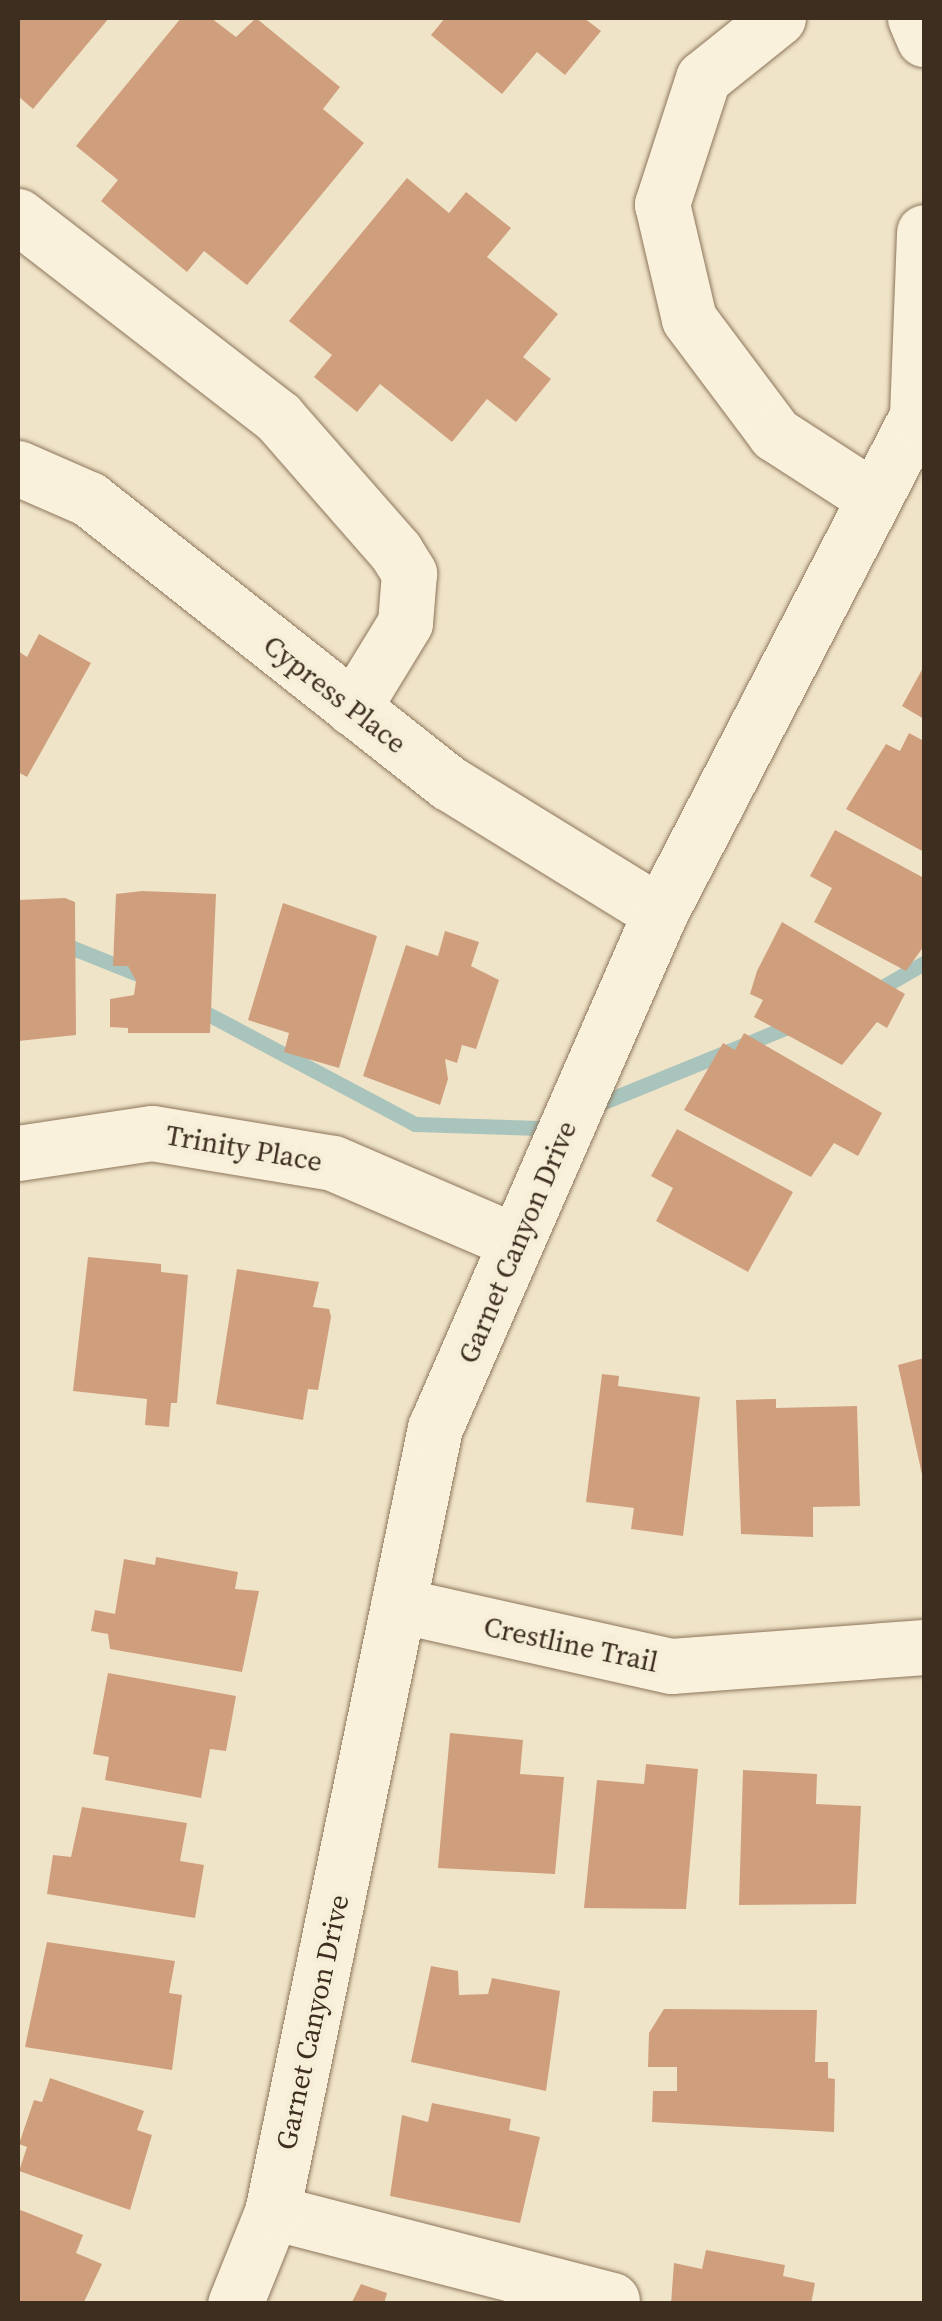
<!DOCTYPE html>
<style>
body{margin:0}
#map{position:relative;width:942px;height:2321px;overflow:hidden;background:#f0e4c8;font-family:"Source Serif 4",serif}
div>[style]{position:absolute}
.stream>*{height:15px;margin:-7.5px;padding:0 7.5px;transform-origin:7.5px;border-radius:7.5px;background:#a9c4bc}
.building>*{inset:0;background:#cf9f7d}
.roads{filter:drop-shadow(0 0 2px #8d765c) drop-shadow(0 0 2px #8d765c)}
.minor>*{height:55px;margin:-27.5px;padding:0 27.5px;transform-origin:27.5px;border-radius:27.5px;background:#faf1dc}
span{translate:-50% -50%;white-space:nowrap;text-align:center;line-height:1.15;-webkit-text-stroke:9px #f7eed8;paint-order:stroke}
.street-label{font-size:28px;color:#3d2e20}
.frame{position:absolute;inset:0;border:20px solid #3d2e20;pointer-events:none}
</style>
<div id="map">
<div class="stream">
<div style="left:58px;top:942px;width:92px;rotate:21.8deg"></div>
<div style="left:872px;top:993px;width:60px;rotate:-30deg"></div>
<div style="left:193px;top:1006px;width:251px;rotate:28deg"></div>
<div style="left:415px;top:1124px;width:125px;rotate:1.8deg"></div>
<div style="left:540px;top:1128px;width:15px;rotate:-23deg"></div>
<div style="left:589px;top:1108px;width:222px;rotate:-22.2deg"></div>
</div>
<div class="building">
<div style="clip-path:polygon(18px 18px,109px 18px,33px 109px,18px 96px)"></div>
<div style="clip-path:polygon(181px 18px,211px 18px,236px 37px,256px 18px,340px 87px,323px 109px,364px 143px,247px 285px,204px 251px,187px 272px,101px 201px,118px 180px,76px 146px)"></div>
<div style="clip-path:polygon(445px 18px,584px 18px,601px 31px,565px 75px,537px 52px,502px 94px,431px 35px)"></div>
<div style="clip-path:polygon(407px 178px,449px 213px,466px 192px,511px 228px,487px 257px,558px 314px,523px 357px,551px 379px,516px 422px,487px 399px,452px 442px,380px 384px,357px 412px,314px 377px,332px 355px,289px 321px)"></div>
<div style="clip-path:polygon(39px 634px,91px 663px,27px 777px,18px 772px,18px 651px,27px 657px)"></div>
<div style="clip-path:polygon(924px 666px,924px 719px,902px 706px)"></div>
<div style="clip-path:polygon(909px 733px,924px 741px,924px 852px,846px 809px,886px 744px,900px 751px)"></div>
<div style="clip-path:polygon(835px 830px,924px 878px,924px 946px,906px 971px,814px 922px,832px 888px,810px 876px)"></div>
<div style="clip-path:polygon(142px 891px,216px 894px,210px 1033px,128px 1033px,128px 1028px,110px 1027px,110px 999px,134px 995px,136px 981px,128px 966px,113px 966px,116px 894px)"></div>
<div style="clip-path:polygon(65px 898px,75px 902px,76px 1035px,18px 1041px,18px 900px)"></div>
<div style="clip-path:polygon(283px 903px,377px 936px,339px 1068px,284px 1052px,289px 1033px,248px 1020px)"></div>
<div style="clip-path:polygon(782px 922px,905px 994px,887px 1028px,877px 1022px,842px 1065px,754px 1017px,763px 1000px,750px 994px,757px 971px)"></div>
<div style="clip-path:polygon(445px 931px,479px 942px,471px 966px,499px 980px,476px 1049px,462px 1045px,457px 1063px,445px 1059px,448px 1079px,440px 1105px,363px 1076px,406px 945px,438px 956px)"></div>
<div style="clip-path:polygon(744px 1033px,882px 1113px,858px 1156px,834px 1143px,811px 1177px,684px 1110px,723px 1043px,735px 1050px)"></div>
<div style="clip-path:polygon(677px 1129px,793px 1192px,748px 1272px,656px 1221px,673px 1188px,651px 1176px)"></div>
<div style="clip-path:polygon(88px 1257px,161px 1264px,161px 1272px,188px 1275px,177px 1403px,171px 1403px,169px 1427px,145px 1425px,147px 1399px,73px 1391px)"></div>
<div style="clip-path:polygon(237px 1269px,319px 1282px,313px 1307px,329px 1309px,331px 1317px,318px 1390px,308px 1389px,303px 1420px,216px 1404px)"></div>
<div style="clip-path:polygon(924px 1358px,924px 1479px,923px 1479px,898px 1365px)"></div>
<div style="clip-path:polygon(602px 1374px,619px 1376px,618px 1386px,700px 1397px,683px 1536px,631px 1529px,634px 1508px,586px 1502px)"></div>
<div style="clip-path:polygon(776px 1399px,776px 1408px,857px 1406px,860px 1506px,813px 1507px,813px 1537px,741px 1534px,736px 1400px)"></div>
<div style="clip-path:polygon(156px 1557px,238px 1572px,235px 1589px,259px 1591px,242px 1672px,110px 1649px,108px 1634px,91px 1631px,95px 1610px,115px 1614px,124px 1559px,155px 1565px)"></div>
<div style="clip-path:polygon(108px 1673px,236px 1696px,226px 1751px,210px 1749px,201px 1798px,105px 1780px,109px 1757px,93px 1754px)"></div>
<div style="clip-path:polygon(450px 1733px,523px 1740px,520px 1774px,564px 1777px,555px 1874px,438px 1868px)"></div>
<div style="clip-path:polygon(646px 1764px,698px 1769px,686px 1909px,584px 1908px,597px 1780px,644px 1784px)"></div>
<div style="clip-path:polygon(743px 1770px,817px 1774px,816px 1804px,861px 1806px,856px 1904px,739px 1905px)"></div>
<div style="clip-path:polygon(82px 1807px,187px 1823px,180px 1861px,204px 1865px,195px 1918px,47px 1894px,53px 1855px,71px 1857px)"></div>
<div style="clip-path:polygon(47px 1942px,175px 1961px,169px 1993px,182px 1995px,172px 2070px,25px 2047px)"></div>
<div style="clip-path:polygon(431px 1966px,458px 1971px,459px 1995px,488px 1994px,492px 1978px,560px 1991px,546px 2091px,411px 2062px)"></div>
<div style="clip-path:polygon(664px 2009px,817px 2010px,815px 2062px,828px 2062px,828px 2078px,835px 2079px,834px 2132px,652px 2122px,653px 2091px,677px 2091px,677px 2067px,648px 2067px,649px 2033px)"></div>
<div style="clip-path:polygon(50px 2078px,144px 2111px,137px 2130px,152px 2135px,130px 2210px,19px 2171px,27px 2147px,19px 2144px,34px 2100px,42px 2102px)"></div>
<div style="clip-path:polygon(432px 2103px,511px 2119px,509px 2130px,540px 2137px,520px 2223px,390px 2196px,402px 2115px,428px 2122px)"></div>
<div style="clip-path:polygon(18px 2209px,83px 2235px,76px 2253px,102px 2264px,83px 2304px,18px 2304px)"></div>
<div style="clip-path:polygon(706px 2250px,785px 2265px,783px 2276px,815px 2283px,811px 2304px,671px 2304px,674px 2263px,702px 2269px)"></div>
<div style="clip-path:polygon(361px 2284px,387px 2293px,384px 2304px,351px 2304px)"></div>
</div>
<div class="roads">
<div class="minor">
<div style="left:778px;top:18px;width:96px;rotate:141.3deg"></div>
<div style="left:703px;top:78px;width:133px;rotate:108deg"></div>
<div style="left:662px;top:204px;width:118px;rotate:76.8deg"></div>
<div style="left:689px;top:319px;width:144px;rotate:53.2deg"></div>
<div style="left:775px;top:434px;width:118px;rotate:32.9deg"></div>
<div style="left:915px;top:18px;width:23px;rotate:67deg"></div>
<div style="left:18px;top:216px;width:329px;rotate:37.7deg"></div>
<div style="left:278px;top:417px;width:179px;rotate:48.8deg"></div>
<div style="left:396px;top:552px;width:25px;rotate:58deg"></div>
<div style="left:409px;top:573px;width:50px;rotate:94.6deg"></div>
<div style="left:405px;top:623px;width:100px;rotate:121.5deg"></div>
<div style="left:18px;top:468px;width:77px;rotate:23.6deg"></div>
<div style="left:89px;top:499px;width:459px;rotate:38.3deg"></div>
<div style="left:449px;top:783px;width:248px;rotate:31.6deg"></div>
<div style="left:18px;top:1153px;width:135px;rotate:-8.5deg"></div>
<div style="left:152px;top:1133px;width:183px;rotate:9.4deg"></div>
<div style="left:333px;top:1163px;width:199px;rotate:23.3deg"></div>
<div style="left:398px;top:1605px;width:280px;rotate:12.6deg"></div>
<div style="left:671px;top:1666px;width:254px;rotate:-4.3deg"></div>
<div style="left:272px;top:2212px;width:351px;rotate:14.5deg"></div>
<div style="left:235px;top:2304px;width:99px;rotate:-68.1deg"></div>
<div style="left:272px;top:2212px;width:801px;rotate:-78.26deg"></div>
<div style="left:435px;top:1428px;width:562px;rotate:-66.4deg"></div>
<div style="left:660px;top:913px;width:560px;rotate:-62.66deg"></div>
<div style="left:917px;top:416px;width:184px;rotate:-87.8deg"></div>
</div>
</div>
<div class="street-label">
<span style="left:335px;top:694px;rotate:38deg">Cypress Place</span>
<span style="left:244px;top:1148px;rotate:10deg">Trinity Place</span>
<span style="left:517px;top:1242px;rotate:-67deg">Garnet Canyon Drive</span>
<span style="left:571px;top:1644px;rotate:12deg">Crestline Trail</span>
<span style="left:312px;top:2022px;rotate:-78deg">Garnet Canyon Drive</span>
</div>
<div class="frame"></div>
</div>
